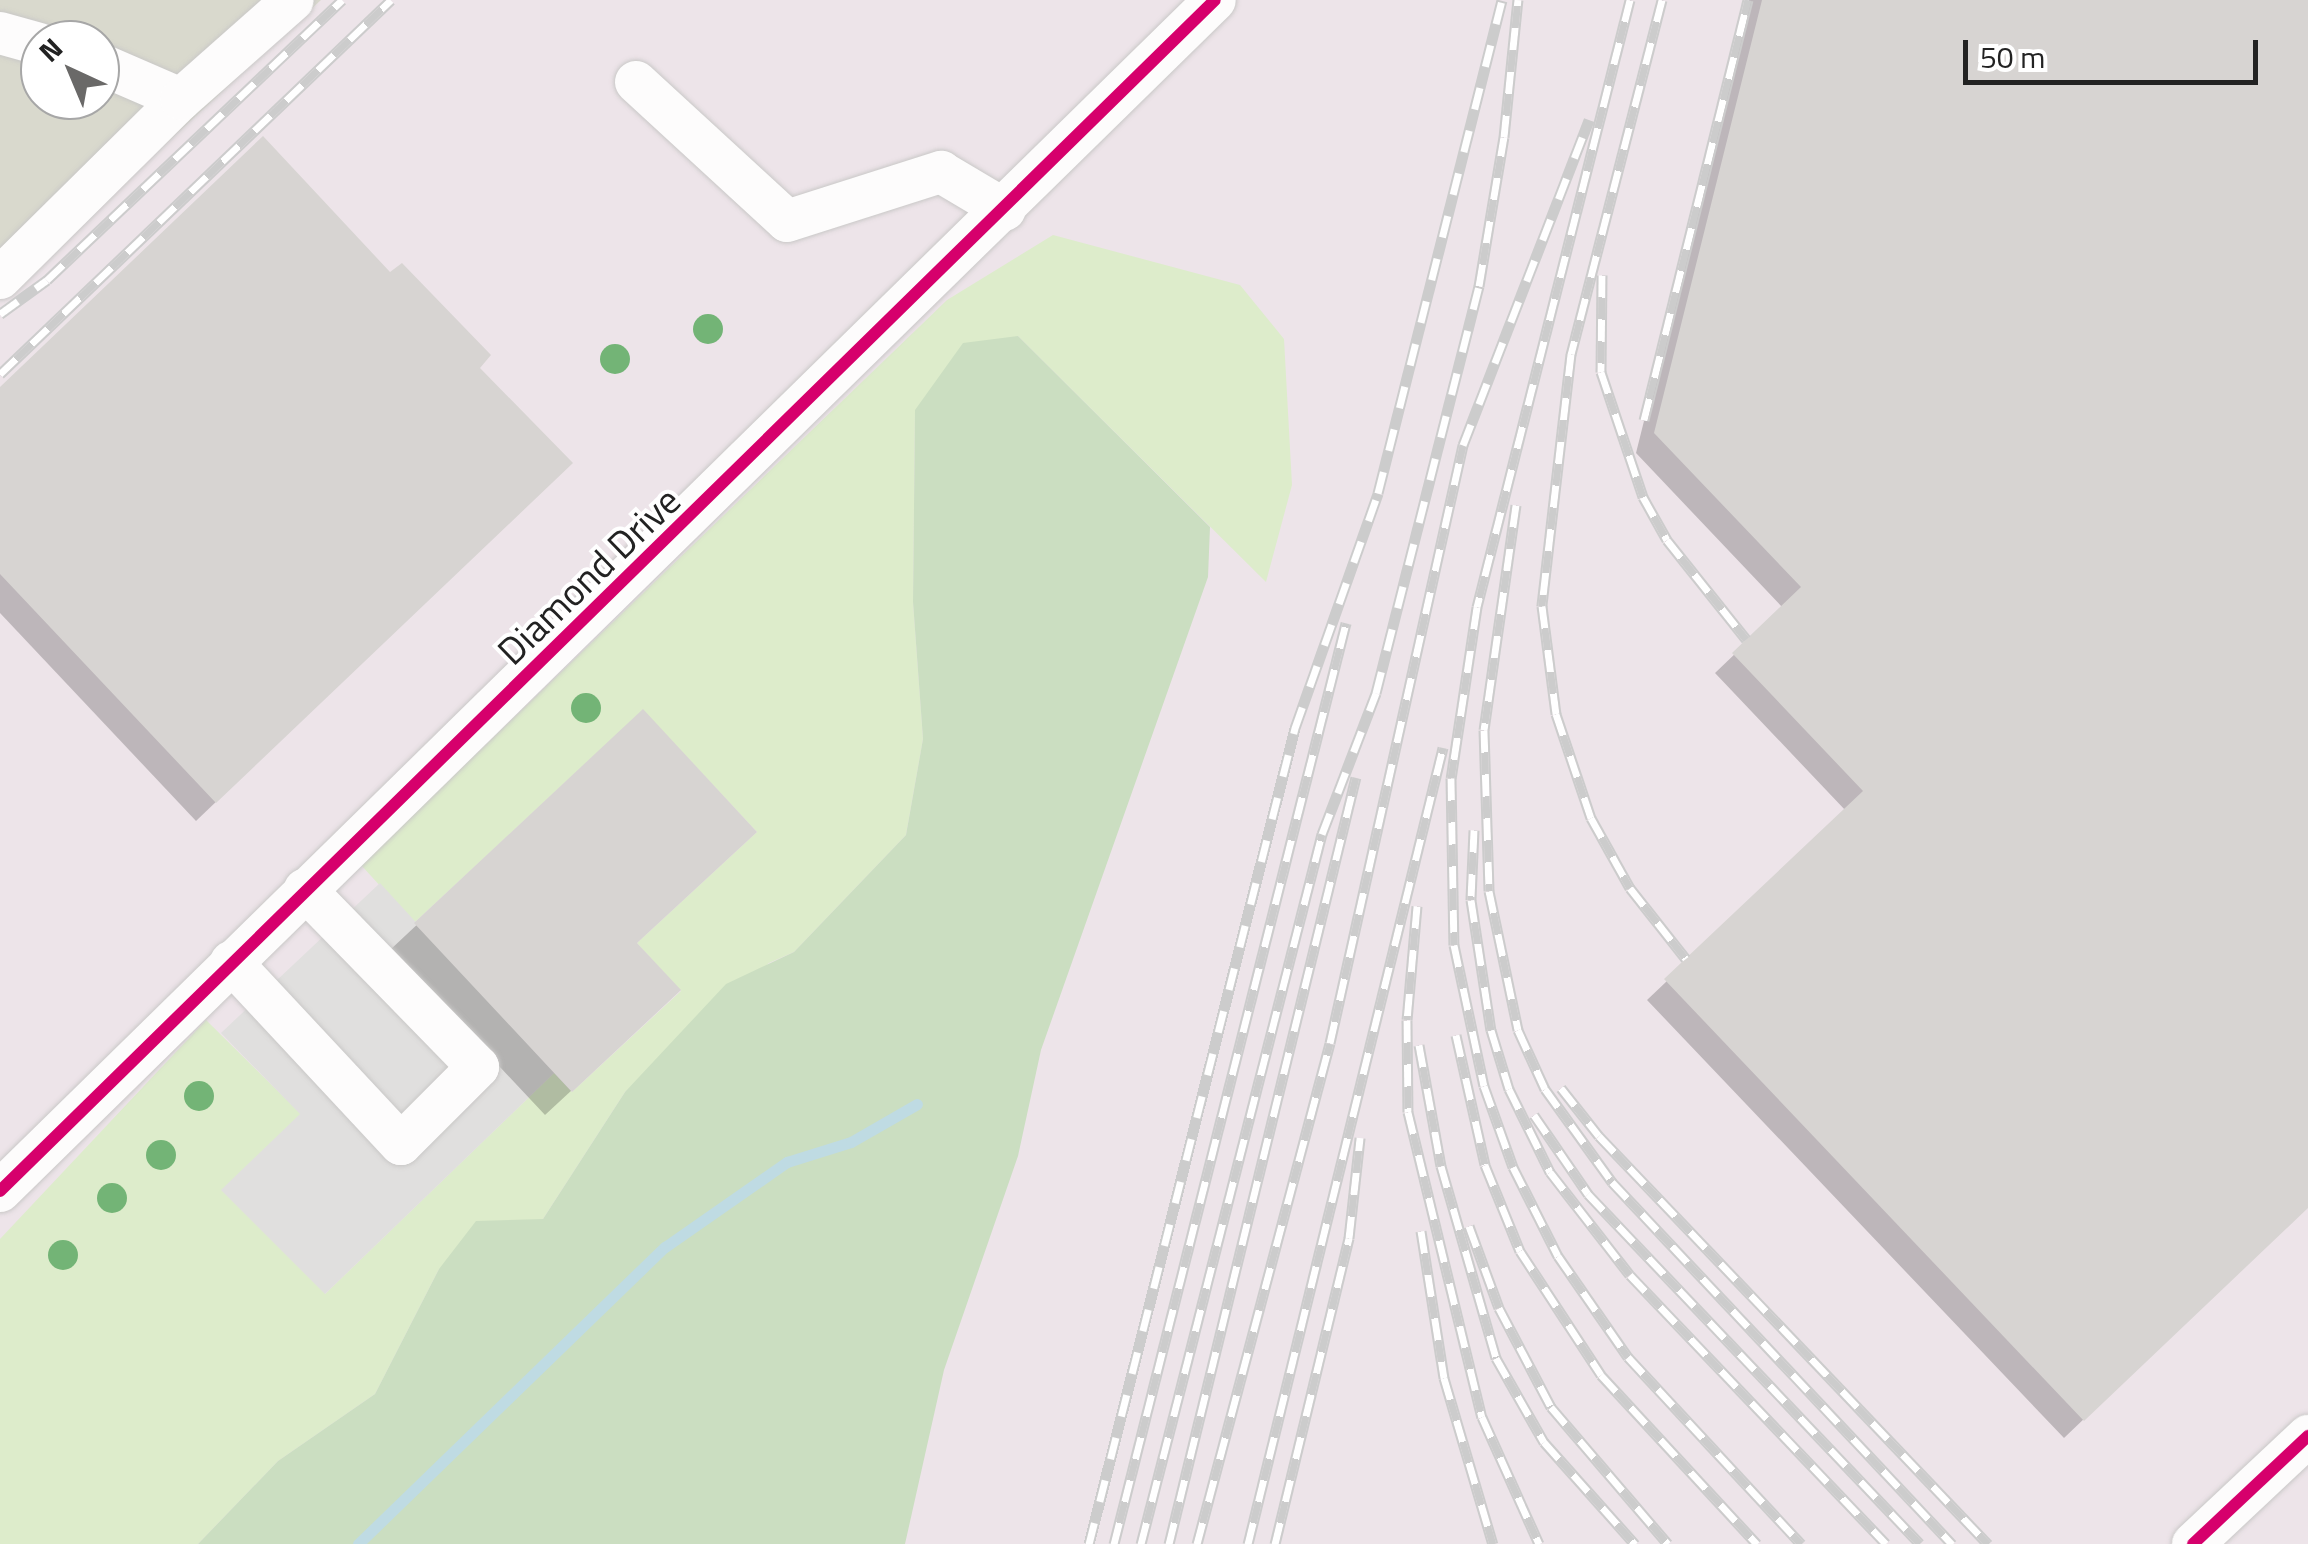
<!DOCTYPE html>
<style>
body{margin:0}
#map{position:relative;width:2308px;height:1544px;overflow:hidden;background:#f0eeeb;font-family:"Titillium Web",sans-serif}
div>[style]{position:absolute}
.industrial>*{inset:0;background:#ede4e9}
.construction>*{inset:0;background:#d9d9cd}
.grass>*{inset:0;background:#ddeccb}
.forest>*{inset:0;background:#cbdec1}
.parking>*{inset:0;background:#e0dfde}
.shadow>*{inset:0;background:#0003}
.stream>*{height:11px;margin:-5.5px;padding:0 5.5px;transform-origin:5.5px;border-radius:5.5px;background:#bfdbe3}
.building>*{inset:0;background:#d7d4d2}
.roads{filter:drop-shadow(0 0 2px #c9c8c7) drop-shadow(0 0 2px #c9c8c7)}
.minor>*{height:42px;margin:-21px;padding:0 21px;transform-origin:21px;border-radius:21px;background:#fdfcfc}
.rail>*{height:11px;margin-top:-5.5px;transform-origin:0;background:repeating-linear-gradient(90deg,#fff 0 22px,#ccc 0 44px);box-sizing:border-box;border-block:2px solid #ccc}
.cycleway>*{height:12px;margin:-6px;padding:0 6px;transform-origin:6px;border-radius:6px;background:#d6006c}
.trees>*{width:30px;height:30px;margin:-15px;border-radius:50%;background:#73b476}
span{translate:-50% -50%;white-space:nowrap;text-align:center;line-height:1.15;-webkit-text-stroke:8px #fff;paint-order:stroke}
.street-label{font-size:38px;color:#222}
.north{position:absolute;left:20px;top:20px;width:100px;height:100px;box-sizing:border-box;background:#fff;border:2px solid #a7a7a7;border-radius:50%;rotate:316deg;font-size:28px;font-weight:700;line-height:40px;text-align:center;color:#222}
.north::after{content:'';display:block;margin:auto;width:35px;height:45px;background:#6a6968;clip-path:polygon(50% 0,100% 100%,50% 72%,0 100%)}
.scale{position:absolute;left:1963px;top:40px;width:295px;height:45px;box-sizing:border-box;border:5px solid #222;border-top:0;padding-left:12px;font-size:30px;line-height:35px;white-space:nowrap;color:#222;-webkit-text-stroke:8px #fff;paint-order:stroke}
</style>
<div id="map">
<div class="industrial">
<div style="clip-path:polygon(evenodd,0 0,2308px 0,2308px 1544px,0 1544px,0 0,40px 40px,100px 40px,100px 100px,40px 100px,40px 40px)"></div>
</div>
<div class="construction">
<div style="clip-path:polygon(evenodd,0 0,321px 0,0 297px,0 0,40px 40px,100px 40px,100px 100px,40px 100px,40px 40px)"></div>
</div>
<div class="grass">
<div style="clip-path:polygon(1053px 235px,1240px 285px,1284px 339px,1292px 485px,1266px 582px,1018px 336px,915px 411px,913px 602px,923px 739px,906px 835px,794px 952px,769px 963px,625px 1092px,543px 1219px,439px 1269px,375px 1394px,278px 1461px,198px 1544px,0 1544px,0 1239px,206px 1020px,301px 1114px,325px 1294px,554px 1073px,572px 1092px,681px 991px,637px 943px,757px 832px,643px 710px,414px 923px,361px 865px,947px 300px)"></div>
</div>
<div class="forest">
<div style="clip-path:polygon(1018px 336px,1210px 527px,1208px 577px,1041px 1050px,1018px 1156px,944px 1370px,905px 1544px,198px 1544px,278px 1461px,375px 1394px,439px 1269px,476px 1221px,543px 1219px,625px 1092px,726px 984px,794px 952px,906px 835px,923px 739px,913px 602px,915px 410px,963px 343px)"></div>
</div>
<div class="parking">
<div style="clip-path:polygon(380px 883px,554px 1073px,325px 1294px,221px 1190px,300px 1114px,221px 1033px)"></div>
</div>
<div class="shadow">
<div style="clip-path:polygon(1749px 0,2308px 0,2308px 1205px,2064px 1438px,1647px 1000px,1846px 811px,1715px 673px,1783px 608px,1636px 453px)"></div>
<div style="clip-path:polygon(477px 368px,550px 482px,196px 821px,0 613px,0 390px)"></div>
<div style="clip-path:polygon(643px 713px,635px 944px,653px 1015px,545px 1115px,390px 950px)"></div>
</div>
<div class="stream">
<div style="left:358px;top:1544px;width:427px;rotate:-44.1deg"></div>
<div style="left:665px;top:1247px;width:149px;rotate:-34.9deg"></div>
<div style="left:787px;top:1162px;width:67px;rotate:-17.4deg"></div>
<div style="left:851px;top:1142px;width:76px;rotate:-29.9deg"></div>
</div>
<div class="building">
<div style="clip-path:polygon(1762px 0,2308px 0,2308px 1208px,2084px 1421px,1664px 979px,1863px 791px,1732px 653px,1801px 587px,1654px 433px)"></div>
<div style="clip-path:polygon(263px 136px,390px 272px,402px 263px,491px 355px,480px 368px,573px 463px,216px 803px,0 574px,0 387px)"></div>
<div style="clip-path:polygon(643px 709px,757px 832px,637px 943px,681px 990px,572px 1092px,414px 923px)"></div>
</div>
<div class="roads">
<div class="minor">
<div style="left:0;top:33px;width:41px;rotate:15.4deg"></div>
<div style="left:100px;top:64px;width:88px;rotate:23.4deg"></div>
<div style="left:636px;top:82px;width:205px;rotate:42.6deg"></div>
<div style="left:787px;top:221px;width:162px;rotate:-17.7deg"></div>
<div style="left:941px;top:172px;width:74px;rotate:30.7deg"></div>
<div style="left:0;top:278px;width:255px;rotate:-44.7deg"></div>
<div style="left:181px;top:99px;width:149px;rotate:-41.5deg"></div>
<div style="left:231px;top:962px;width:249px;rotate:47deg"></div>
<div style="left:401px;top:1144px;width:109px;rotate:-45deg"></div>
<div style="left:478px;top:1067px;width:248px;rotate:-134.3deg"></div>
<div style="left:0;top:1191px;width:1701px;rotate:-44.43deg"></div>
<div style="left:2193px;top:1544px;width:158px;rotate:-43.2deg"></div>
</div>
</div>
<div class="rail">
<div style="left:1630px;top:0;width:626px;rotate:104.15deg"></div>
<div style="left:1477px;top:607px;width:173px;rotate:98.6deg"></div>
<div style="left:1451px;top:778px;width:167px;rotate:89deg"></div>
<div style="left:1454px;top:945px;width:144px;rotate:78deg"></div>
<div style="left:1484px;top:1086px;width:86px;rotate:70.3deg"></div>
<div style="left:1513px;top:1167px;width:100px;rotate:63.2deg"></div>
<div style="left:1558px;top:1256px;width:123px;rotate:55.3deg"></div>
<div style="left:1628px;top:1357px;width:255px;rotate:47.2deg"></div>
<div style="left:1662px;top:0;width:366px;rotate:104.4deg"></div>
<div style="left:1571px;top:354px;width:254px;rotate:96.6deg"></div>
<div style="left:1542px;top:606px;width:109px;rotate:82.6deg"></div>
<div style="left:1556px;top:714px;width:110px;rotate:71.4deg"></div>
<div style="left:1591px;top:818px;width:80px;rotate:60.9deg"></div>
<div style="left:1630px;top:888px;width:90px;rotate:51.7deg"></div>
<div style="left:1602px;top:275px;width:97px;rotate:90.6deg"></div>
<div style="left:1601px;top:372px;width:132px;rotate:71.4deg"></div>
<div style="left:1643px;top:497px;width:49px;rotate:60.8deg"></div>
<div style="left:1667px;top:540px;width:127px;rotate:51.4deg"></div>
<div style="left:0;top:314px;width:58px;rotate:-35.9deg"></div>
<div style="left:47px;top:280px;width:407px;rotate:-43.5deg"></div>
<div style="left:0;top:374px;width:541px;rotate:-43.73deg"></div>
<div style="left:1644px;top:420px;width:433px;rotate:-76.1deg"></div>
<div style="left:1516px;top:505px;width:227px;rotate:98.1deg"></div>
<div style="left:1484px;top:730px;width:161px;rotate:88.2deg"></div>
<div style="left:1489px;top:891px;width:142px;rotate:78.2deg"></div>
<div style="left:1518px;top:1030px;width:65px;rotate:65.4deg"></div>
<div style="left:1545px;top:1089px;width:115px;rotate:54.2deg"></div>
<div style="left:1612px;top:1182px;width:497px;rotate:46.8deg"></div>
<div style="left:1474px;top:830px;width:70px;rotate:92.5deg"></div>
<div style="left:1471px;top:900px;width:132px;rotate:81.3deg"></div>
<div style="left:1491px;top:1030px;width:62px;rotate:73deg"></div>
<div style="left:1509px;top:1089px;width:93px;rotate:63.7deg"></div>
<div style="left:1550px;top:1172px;width:130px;rotate:52.2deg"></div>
<div style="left:1630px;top:1275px;width:371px;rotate:46.4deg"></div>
<div style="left:1417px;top:906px;width:114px;rotate:95deg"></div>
<div style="left:1407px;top:1020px;width:92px;rotate:89.4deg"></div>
<div style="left:1408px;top:1112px;width:314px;rotate:76.4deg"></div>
<div style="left:1482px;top:1417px;width:139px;rotate:65.8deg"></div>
<div style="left:1456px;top:1035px;width:133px;rotate:77.4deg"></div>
<div style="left:1485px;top:1165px;width:93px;rotate:67.9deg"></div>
<div style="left:1520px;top:1251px;width:148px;rotate:56.8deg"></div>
<div style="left:1601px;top:1375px;width:230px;rotate:47.3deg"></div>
<div style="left:1419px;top:1045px;width:123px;rotate:79.7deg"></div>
<div style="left:1441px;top:1166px;width:200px;rotate:74deg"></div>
<div style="left:1496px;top:1358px;width:97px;rotate:60.3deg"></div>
<div style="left:1544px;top:1442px;width:137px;rotate:48.3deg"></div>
<div style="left:1561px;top:1088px;width:61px;rotate:51.6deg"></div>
<div style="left:1599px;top:1136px;width:564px;rotate:46.37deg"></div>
<div style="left:1534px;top:1115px;width:96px;rotate:55.6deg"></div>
<div style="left:1588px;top:1194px;width:482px;rotate:46.5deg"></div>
<div style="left:1469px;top:1226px;width:87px;rotate:69.9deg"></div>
<div style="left:1499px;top:1308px;width:112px;rotate:62.3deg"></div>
<div style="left:1551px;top:1407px;width:180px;rotate:49.5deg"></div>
<div style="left:1421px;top:1231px;width:149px;rotate:81.1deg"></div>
<div style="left:1444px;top:1378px;width:173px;rotate:73.6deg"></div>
<div style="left:1089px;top:1544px;width:842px;rotate:-75.83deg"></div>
<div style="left:1295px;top:728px;width:249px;rotate:-70.5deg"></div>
<div style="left:1378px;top:493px;width:508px;rotate:-75.88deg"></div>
<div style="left:1114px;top:1544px;width:950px;rotate:-75.86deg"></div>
<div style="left:1141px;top:1544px;width:733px;rotate:-75.7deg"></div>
<div style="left:1322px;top:834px;width:151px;rotate:-69deg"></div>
<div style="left:1376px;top:693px;width:420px;rotate:-75.8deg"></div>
<div style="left:1479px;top:286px;width:151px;rotate:-80.5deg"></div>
<div style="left:1504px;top:137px;width:138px;rotate:-84.2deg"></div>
<div style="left:1169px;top:1544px;width:789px;rotate:-76.3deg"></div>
<div style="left:1197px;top:1544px;width:518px;rotate:-75.13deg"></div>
<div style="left:1330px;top:1043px;width:613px;rotate:-77.46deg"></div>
<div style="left:1463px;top:445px;width:349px;rotate:-68.8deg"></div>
<div style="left:1248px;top:1544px;width:820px;rotate:-76.24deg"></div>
<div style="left:1275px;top:1544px;width:315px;rotate:-76.4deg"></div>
<div style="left:1349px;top:1238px;width:101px;rotate:-83.7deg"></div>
</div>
<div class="cycleway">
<div style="left:0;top:1191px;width:1701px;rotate:-44.43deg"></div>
<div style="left:2193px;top:1544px;width:158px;rotate:-43.2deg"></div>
</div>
<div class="trees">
<div style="left:708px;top:329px"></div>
<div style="left:615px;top:359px"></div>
<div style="left:586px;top:708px"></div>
<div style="left:199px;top:1096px"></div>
<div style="left:161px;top:1155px"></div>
<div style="left:112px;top:1198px"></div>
<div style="left:63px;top:1255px"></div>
</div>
<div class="street-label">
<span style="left:589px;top:576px;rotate:-44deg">Diamond Drive</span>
</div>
<div class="north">N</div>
<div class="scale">50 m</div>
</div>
